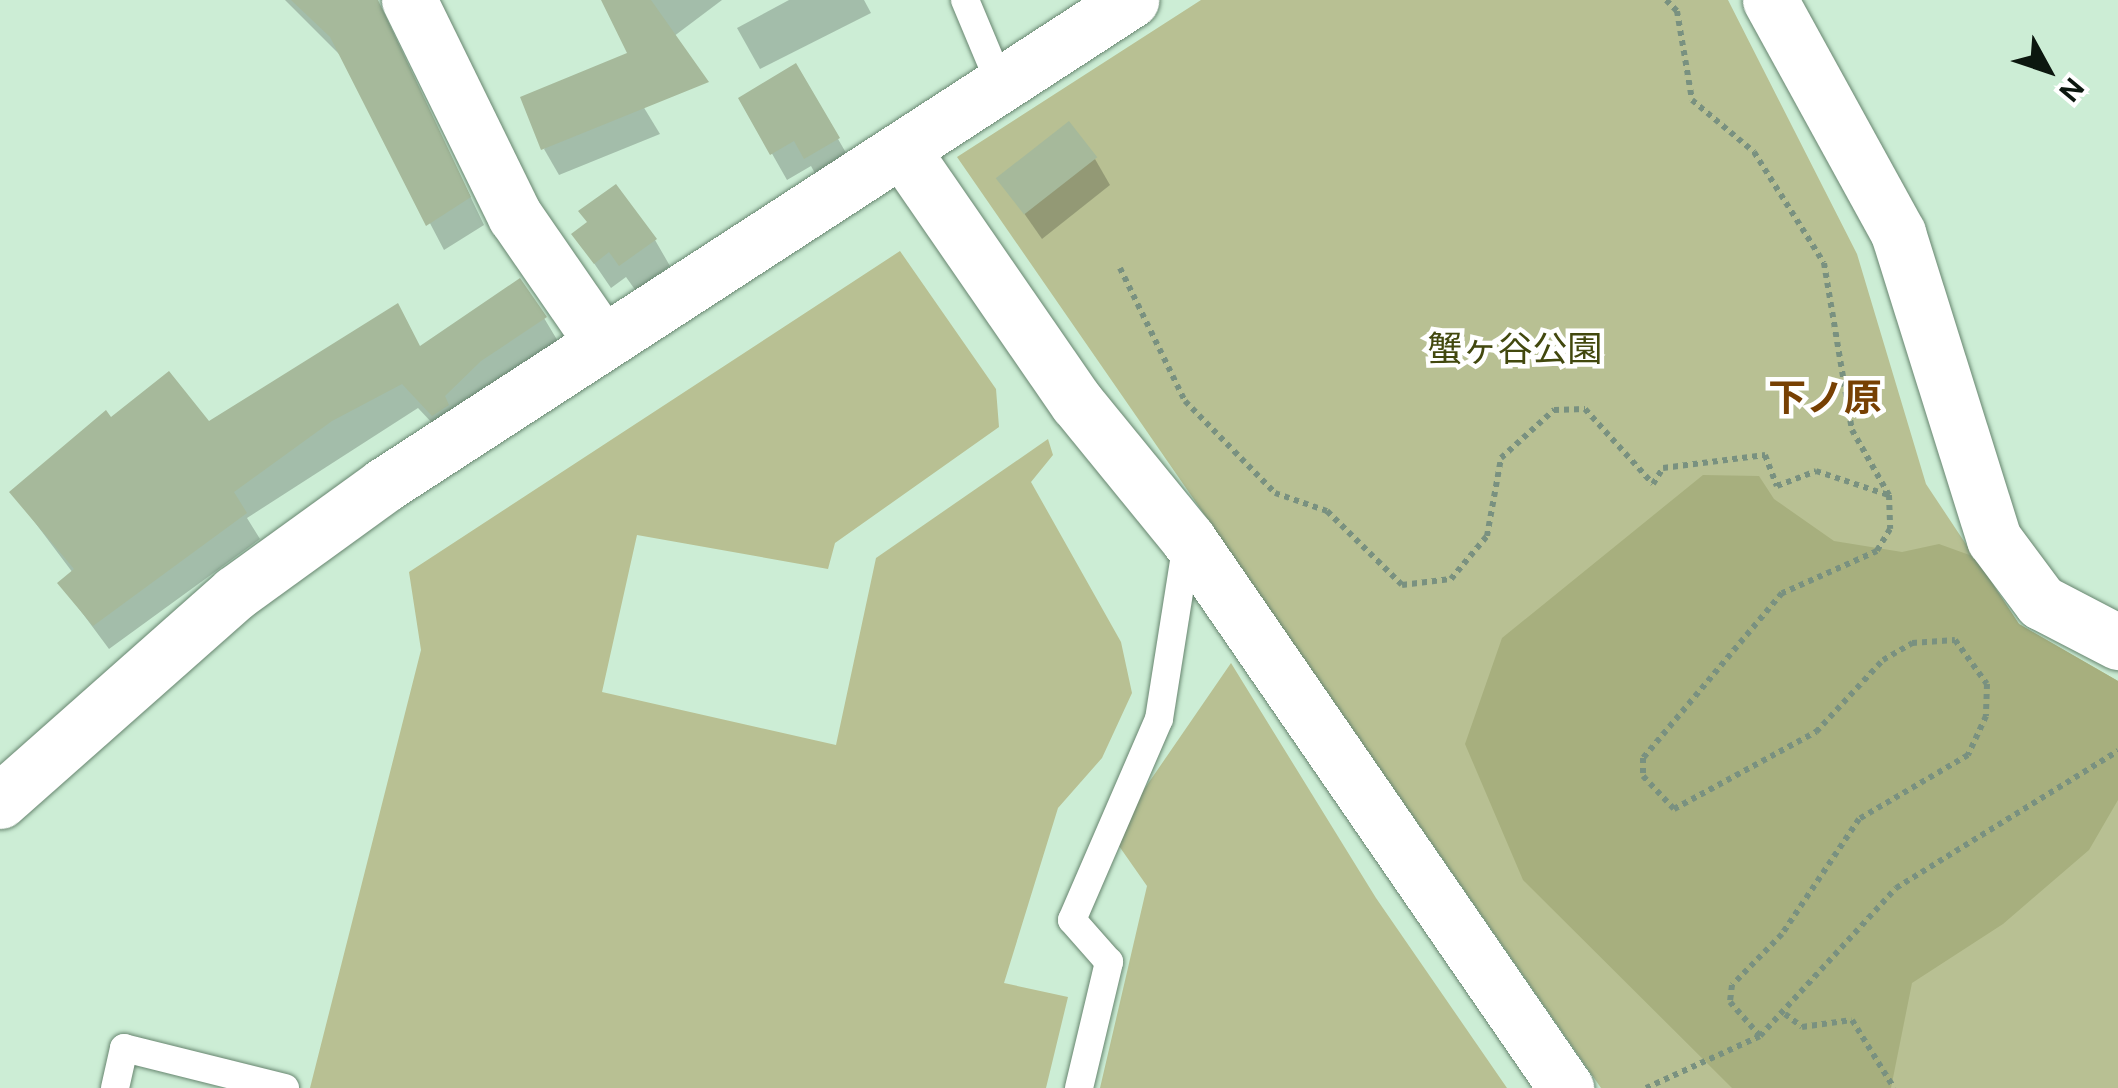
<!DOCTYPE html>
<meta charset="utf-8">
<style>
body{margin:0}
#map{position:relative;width:2118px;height:1088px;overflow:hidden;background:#ccedd5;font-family:"DM Sans","Noto Sans JP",sans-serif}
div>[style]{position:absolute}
.green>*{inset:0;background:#b8c093}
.forest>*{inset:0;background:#a7af7e}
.shadow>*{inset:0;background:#0003}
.building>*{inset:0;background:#a6b99b;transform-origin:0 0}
.path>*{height:6px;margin-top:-3px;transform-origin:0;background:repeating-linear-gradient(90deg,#799180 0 5px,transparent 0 10px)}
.roads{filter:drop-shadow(0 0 2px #67856f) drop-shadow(0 0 2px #67856f)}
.lane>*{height:28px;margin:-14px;padding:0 14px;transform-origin:14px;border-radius:14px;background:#fff}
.street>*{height:55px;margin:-27.5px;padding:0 27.5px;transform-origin:27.5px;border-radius:27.5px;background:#fff}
.secondary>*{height:55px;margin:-27.5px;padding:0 27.5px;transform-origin:27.5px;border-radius:27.5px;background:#fff}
span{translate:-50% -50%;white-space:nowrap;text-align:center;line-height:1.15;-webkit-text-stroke:9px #fff;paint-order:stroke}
.park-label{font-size:35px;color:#42480e}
.neighbourhood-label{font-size:38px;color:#774003;font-weight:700}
.north{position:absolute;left:1998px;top:20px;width:100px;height:100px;-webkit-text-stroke:8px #fff;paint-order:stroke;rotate:130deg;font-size:28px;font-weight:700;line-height:40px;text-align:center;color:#0c170f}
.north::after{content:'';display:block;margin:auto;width:35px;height:45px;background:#0c170f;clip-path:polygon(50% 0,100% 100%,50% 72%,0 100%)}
</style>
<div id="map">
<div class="green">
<div style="clip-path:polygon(1201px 0,1728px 0,1857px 254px,1926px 484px,2019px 624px,2118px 681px,2118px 1088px,1601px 1088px,957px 157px)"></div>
<div style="clip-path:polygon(900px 251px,996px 389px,999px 427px,835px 543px,828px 569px,637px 535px,602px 692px,836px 745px,876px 558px,1048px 439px,1053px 455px,1031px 482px,1121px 642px,1132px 693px,1102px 758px,1058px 808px,1004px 983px,1068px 997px,1046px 1088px,310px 1088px,421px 650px,409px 572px)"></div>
<div style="clip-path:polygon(1231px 663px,1376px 898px,1507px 1088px,1100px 1088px,1147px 886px,1112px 836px)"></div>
</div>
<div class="forest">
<div style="clip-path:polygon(1703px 475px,1759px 476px,1774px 499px,1834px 541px,1902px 552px,1939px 544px,1975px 557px,2019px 624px,2118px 681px,2118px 800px,2089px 850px,2003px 924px,1912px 983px,1891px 1088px,1732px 1088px,1523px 880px,1465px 744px,1502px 638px)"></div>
</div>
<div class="shadow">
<div style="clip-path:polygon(285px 0,376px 0,484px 225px,444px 250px,344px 59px)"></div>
<div style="clip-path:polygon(603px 0,722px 0,637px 64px)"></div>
<div style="clip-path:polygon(789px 0,864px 0,871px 13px,760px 69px,737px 28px)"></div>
<div style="clip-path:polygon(615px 60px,660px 134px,559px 175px,544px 149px)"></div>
<div style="clip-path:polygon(796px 66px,853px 165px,821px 184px,811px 166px,787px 180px,741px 99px)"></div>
<div style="clip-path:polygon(1095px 159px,1110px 185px,1042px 239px,1000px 179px)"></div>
<div style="clip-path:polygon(574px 234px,655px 240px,670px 266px,636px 291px,626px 277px,611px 288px)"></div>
<div style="clip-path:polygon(544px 318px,559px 343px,448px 440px,418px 408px,247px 518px,260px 539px,109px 649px,60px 583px,73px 573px,12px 492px,420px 348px)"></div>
</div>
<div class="building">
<div style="clip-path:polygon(291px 0,378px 0,471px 197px,426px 226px,330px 37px)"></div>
<div style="clip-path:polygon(601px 0,651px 0,709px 82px,541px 150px,520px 97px,627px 53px)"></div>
<div style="clip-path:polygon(796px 63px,840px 138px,804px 159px,794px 141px,770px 155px,738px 98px)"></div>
<div style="left:1069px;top:121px;width:46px;height:93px;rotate:52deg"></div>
<div style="clip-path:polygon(616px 184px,657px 239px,619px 266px,609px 252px,594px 264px,571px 234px,587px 222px,578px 211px)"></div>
<div style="clip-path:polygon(520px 278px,547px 317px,481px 361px,445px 396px,449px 405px,432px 416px,402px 384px,332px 421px,234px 492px,247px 513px,93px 626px,57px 583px,74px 569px,9px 492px,106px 410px,111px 417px,169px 371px,209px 421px,398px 303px,420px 346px)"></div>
</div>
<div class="path">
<div style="left:1666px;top:0;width:16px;rotate:45deg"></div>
<div style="left:1677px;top:11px;width:90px;rotate:80.4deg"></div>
<div style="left:1692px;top:100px;width:81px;rotate:40deg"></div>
<div style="left:1754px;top:152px;width:131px;rotate:57.8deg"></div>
<div style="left:1824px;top:263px;width:169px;rotate:80.5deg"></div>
<div style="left:1852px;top:430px;width:75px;rotate:60.4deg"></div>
<div style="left:1889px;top:495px;width:34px;rotate:88deg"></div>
<div style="left:1890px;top:529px;width:26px;rotate:121deg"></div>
<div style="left:1877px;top:551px;width:104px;rotate:156.1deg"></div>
<div style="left:1782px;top:593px;width:216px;rotate:130.1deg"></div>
<div style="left:1643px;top:758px;width:18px;rotate:90deg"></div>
<div style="left:1643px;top:776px;width:45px;rotate:46.8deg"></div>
<div style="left:1674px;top:809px;width:162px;rotate:-28.5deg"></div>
<div style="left:1816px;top:732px;width:98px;rotate:-47.1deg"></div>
<div style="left:1883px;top:660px;width:34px;rotate:-30deg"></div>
<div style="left:1912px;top:643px;width:43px;rotate:-4deg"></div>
<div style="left:1955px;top:640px;width:54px;rotate:54deg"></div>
<div style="left:1987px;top:684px;width:32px;rotate:92deg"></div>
<div style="left:1986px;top:716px;width:43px;rotate:114.8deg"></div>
<div style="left:1968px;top:755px;width:126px;rotate:149.6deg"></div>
<div style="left:1859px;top:819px;width:138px;rotate:123.8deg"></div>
<div style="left:1782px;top:934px;width:71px;rotate:134.4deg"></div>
<div style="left:1732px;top:985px;width:17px;rotate:97deg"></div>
<div style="left:1730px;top:1002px;width:45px;rotate:48.6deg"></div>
<div style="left:1120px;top:268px;width:148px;rotate:64deg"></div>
<div style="left:1185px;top:401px;width:129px;rotate:45.6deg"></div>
<div style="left:1275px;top:493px;width:55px;rotate:19.1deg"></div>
<div style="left:1327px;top:511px;width:105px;rotate:44.6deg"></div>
<div style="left:1402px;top:585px;width:49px;rotate:-7deg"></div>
<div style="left:1451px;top:579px;width:56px;rotate:-50.1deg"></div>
<div style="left:1487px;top:536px;width:79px;rotate:-79.8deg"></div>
<div style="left:1501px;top:458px;width:72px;rotate:-42.2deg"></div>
<div style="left:1554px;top:410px;width:31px;rotate:-2deg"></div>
<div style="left:1585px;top:409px;width:101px;rotate:47.8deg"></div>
<div style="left:1653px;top:484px;width:19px;rotate:-58deg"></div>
<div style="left:1663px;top:468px;width:103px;rotate:-7.3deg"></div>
<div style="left:1765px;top:455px;width:33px;rotate:69deg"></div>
<div style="left:1777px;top:486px;width:42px;rotate:-21deg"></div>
<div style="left:1816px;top:471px;width:76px;rotate:18.4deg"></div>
<div style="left:1785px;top:1014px;width:21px;rotate:37deg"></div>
<div style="left:1802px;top:1027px;width:50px;rotate:-8deg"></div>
<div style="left:1852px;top:1020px;width:80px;rotate:58.3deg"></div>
<div style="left:1646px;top:1088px;width:125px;rotate:-24.5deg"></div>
<div style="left:1760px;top:1036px;width:201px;rotate:-47.4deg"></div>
<div style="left:1896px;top:888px;width:261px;rotate:-31.7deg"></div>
</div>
<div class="roads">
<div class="lane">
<div style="left:965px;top:0;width:93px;rotate:67.3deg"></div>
<div style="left:115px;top:1088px;width:41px;rotate:-77.3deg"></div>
<div style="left:124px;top:1048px;width:166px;rotate:14deg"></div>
<div style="left:1079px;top:1088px;width:130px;rotate:-76.6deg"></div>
<div style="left:1109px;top:962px;width:56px;rotate:-131.4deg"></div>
<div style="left:1072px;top:920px;width:219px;rotate:-66.6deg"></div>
<div style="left:1159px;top:719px;width:179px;rotate:-81deg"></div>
</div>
<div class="street">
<div style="left:409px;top:0;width:241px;rotate:63.9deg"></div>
<div style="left:515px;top:216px;width:150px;rotate:55.4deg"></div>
<div style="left:1770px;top:0;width:266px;rotate:61.2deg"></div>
<div style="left:1898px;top:233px;width:321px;rotate:72.6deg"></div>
<div style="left:1994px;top:539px;width:79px;rotate:53.3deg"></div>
<div style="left:2041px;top:602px;width:87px;rotate:27.5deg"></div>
</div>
<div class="secondary">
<div style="left:903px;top:151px;width:306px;rotate:55.4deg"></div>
<div style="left:1077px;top:403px;width:176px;rotate:50.8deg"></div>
<div style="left:1188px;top:539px;width:667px;rotate:55.45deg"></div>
<div style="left:0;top:801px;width:314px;rotate:-41.5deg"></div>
<div style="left:235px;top:593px;width:184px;rotate:-35.9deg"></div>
<div style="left:384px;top:485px;width:891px;rotate:-32.99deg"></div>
</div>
</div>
<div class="park-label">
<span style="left:1515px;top:349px">蟹ヶ谷公園</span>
</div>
<div class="neighbourhood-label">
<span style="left:1825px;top:399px">下ノ原</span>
</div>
<div class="north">N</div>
</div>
